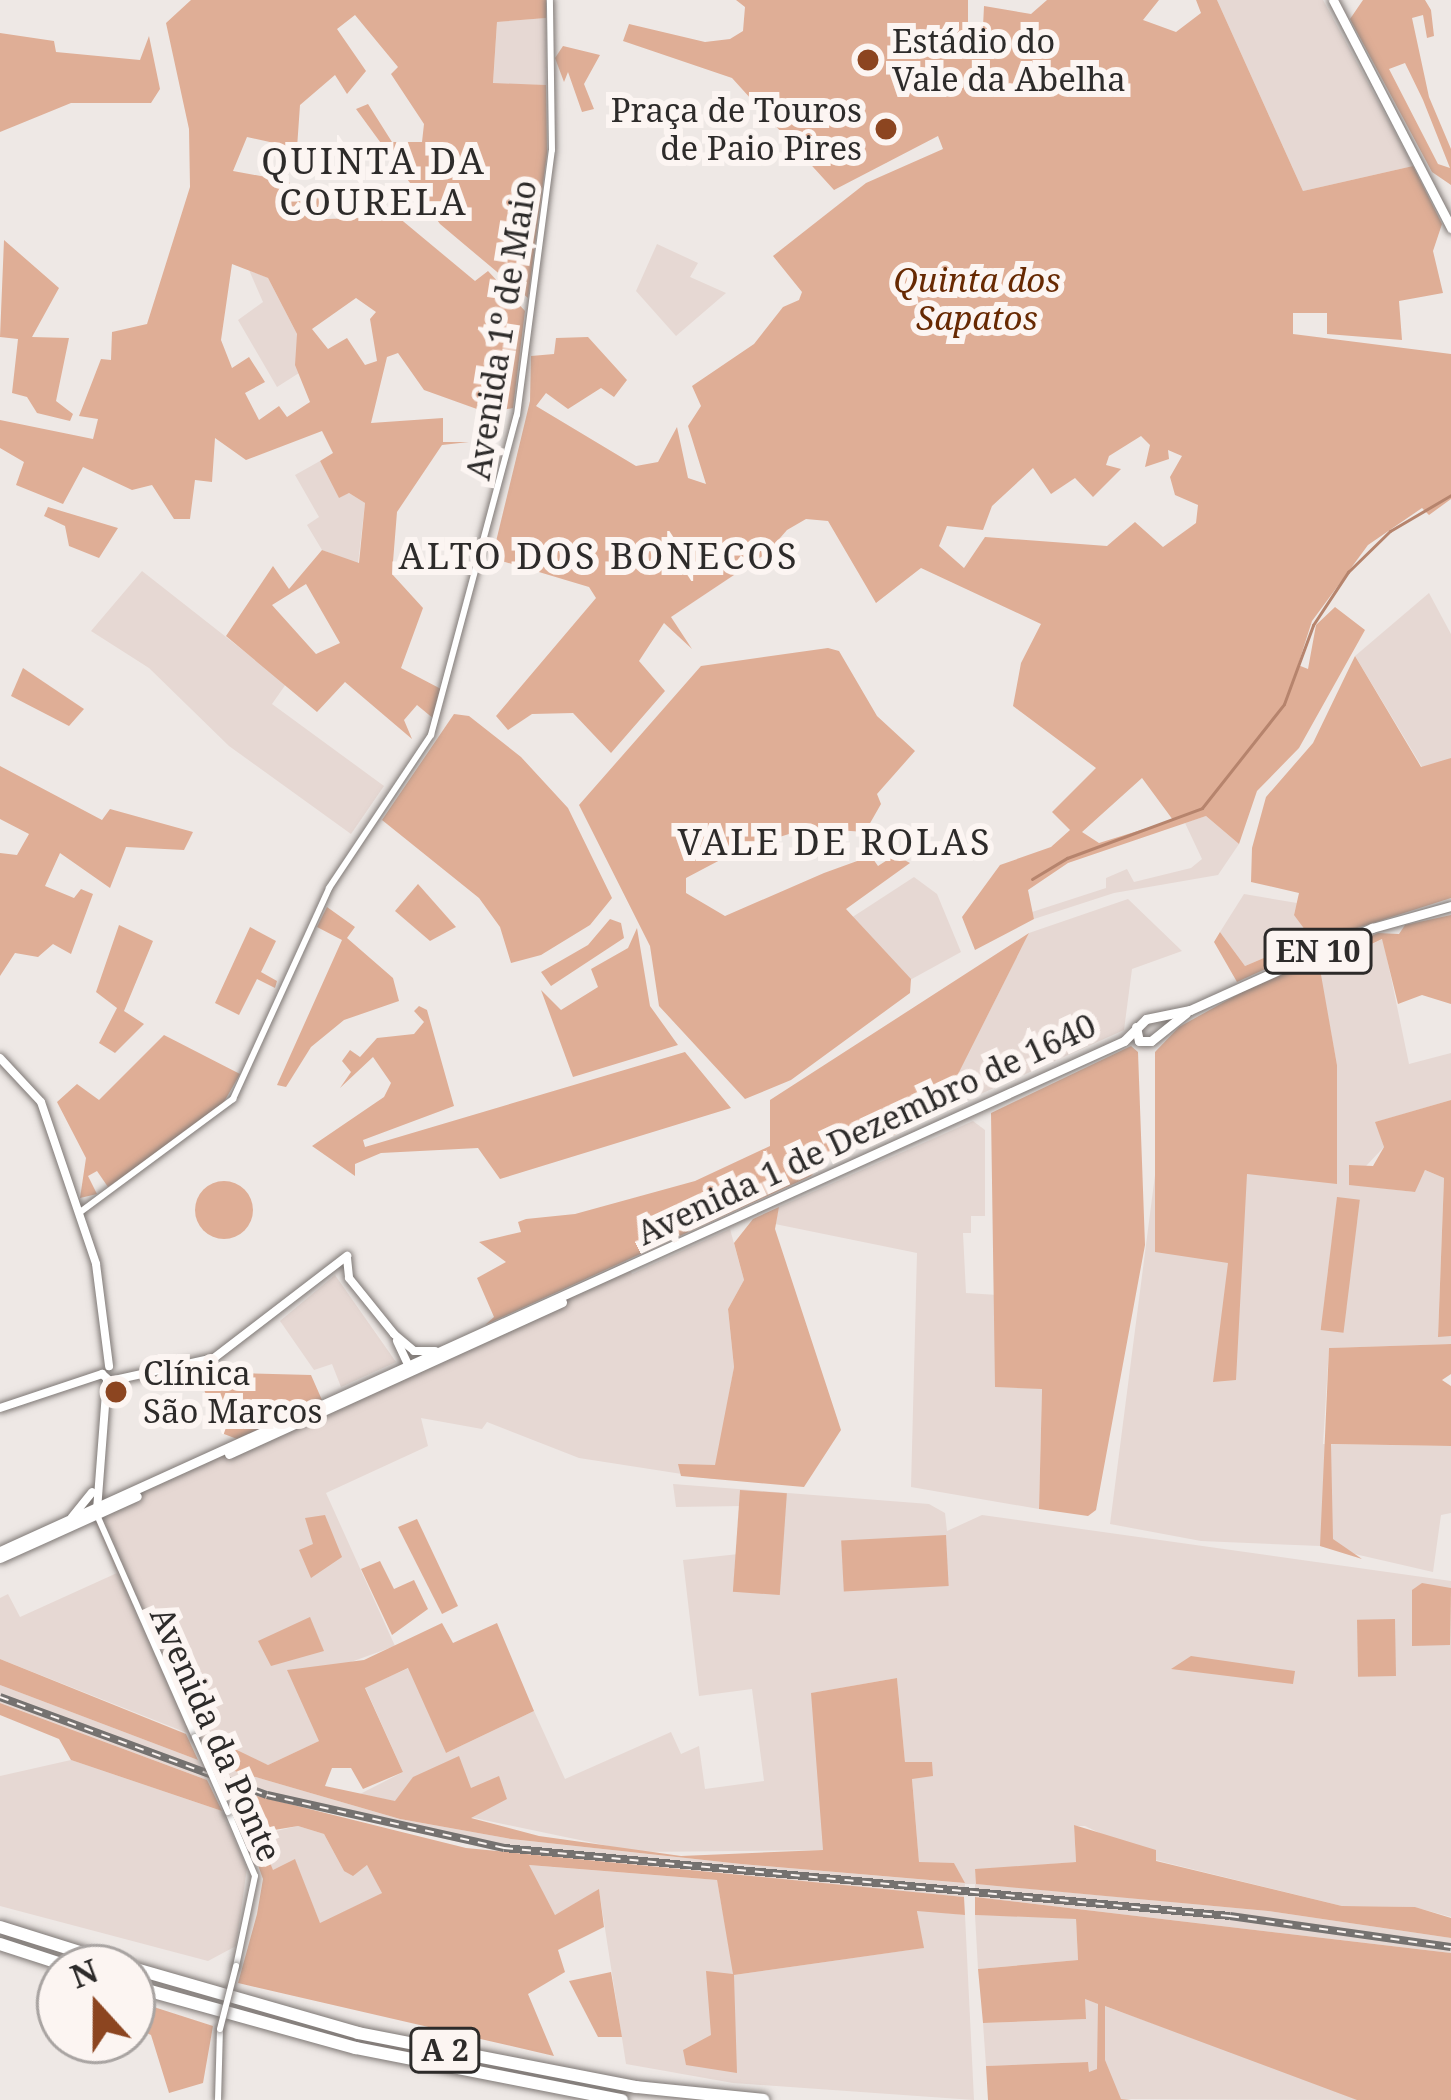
<!DOCTYPE html>
<meta charset="utf-8">
<style>
body{margin:0}
#map{position:relative;width:1451px;height:2100px;overflow:hidden;background:#eee8e5;font-family:"Noto Serif",serif}
div>[style]{position:absolute}
.built>*{inset:0;background:#e6d8d3}
.green>*{inset:0;background:#dfae96;transform-origin:0 0}
.round{border-radius:50%}
.stream>*{height:3px;margin:-1.5px;padding:0 1.5px;transform-origin:1.5px;border-radius:1.5px;background:#b6846d}
.roads{filter:drop-shadow(0 0 3px #7e7875) drop-shadow(0 0 3px #7e7875)}
.tertiary>*{height:6px;margin:-3px;padding:0 3px;transform-origin:3px;border-radius:3px;background:#fff}
.secondary>*{height:8px;margin:-4px;padding:0 4px;transform-origin:4px;border-radius:4px;background:#fff}
.primary>*{height:9px;margin:-4.5px;padding:0 4.5px;transform-origin:4.5px;border-radius:4.5px;background:#fff}
.motorway>*{height:12px;margin:-6px;padding:0 6px;transform-origin:6px;border-radius:6px;background:#fff}
.rail>*{height:8px;margin-top:-4px;transform-origin:0;background:repeating-linear-gradient(90deg,#fcf5f2 0 9px,#757270 0 18px);box-sizing:border-box;border-block:3px solid #757270}
.bridges{filter:drop-shadow(0 0 3px #7e7875) drop-shadow(0 0 3px #7e7875)}
.tertiary-bridge>*{height:6px;margin:-3px;padding:0 3px;transform-origin:3px;border-radius:3px;background:#fff}
.dots>*{width:33px;height:33px;translate:-50% -50%;box-sizing:border-box;border:6px solid #fcf5f2;border-radius:50%}
span{translate:-50% -50%;white-space:nowrap;text-align:center;line-height:1.15;-webkit-text-stroke:12px #fcf5f2;paint-order:stroke}
.shield-label span{padding:3px 9px;background:#fcf5f2;border:3px solid;border-radius:9px;-webkit-text-stroke-width:0}
.shield-label{font-size:30px;color:#2d2b2a;font-weight:700}
.poi-label{font-size:33px;color:#2d2b2a}
.left{translate:0 -50%;text-align:left}
.right{translate:-100% -50%;text-align:right}
.park-label{font-size:33px;color:#672902;font-style:italic}
.street-label{font-size:33px;color:#2d2b2a}
.neighbourhood-label{font-size:36px;color:#2d2b2a;letter-spacing:3px}
.north{position:absolute;left:36px;top:1944px;width:120px;height:120px;box-sizing:border-box;background:#fcf5f2;border:3px solid #a9a4a2;border-radius:50%;rotate:339deg;font-size:33px;font-weight:700;line-height:48px;text-align:center;color:#2d2b2a}
.north::after{content:'';display:block;margin:auto;width:42px;height:54px;background:#8c4520;clip-path:polygon(50% 0,100% 100%,50% 72%,0 100%)}
</style>
<div id="map">
<div class="built">
<div style="clip-path:polygon(1217px 0,1323px 0,1413px 166px,1303px 191px)"></div>
<div style="clip-path:polygon(546px 18px,546px 85px,493px 84px,497px 22px)"></div>
<div style="clip-path:polygon(657px 244px,698px 263px,690px 277px,726px 293px,676px 336px,636px 291px)"></div>
<div style="clip-path:polygon(249px 270px,268px 278px,297px 334px,299px 373px,277px 387px,238px 320px,263px 302px)"></div>
<div style="clip-path:polygon(320px 461px,339px 497px,349px 493px,365px 503px,358px 564px,322px 550px,307px 525px,319px 517px,295px 475px)"></div>
<div style="clip-path:polygon(142px 571px,286px 684px,272px 704px,384px 786px,351px 834px,229px 746px,149px 668px,91px 631px)"></div>
<div style="clip-path:polygon(1429px 593px,1451px 634px,1451px 758px,1425px 772px,1355px 656px)"></div>
<div style="clip-path:polygon(1206px 816px,1239px 844px,1218px 875px,1114px 893px,1034px 919px,1032px 912px,1106px 888px,1106px 878px,1127px 869px,1134px 882px,1191px 868px,1202px 859px,1185px 823px)"></div>
<div style="clip-path:polygon(914px 877px,937px 894px,961px 952px,910px 980px,851px 918px)"></div>
<div style="clip-path:polygon(1244px 894px,1297px 903px,1294px 914px,1311px 938px,1245px 966px,1220px 932px)"></div>
<div style="clip-path:polygon(1128px 899px,1182px 951px,1132px 969px,1124px 1030px,938px 1113px,1029px 933px)"></div>
<div style="clip-path:polygon(1383px 939px,1409px 1064px,1451px 1053px,1451px 1100px,1376px 1122px,1384px 1147px,1349px 1184px,1414px 1192px,1425px 1170px,1444px 1178px,1438px 1336px,1451px 1336px,1451px 1344px,1329px 1348px,1323px 1444px,1451px 1446px,1451px 1513px,1441px 1515px,1433px 1572px,1320px 1546px,1201px 1541px,1110px 1524px,1155px 1175px,1228px 1172px,1337px 1065px,1319px 969px)"></div>
<div style="clip-path:polygon(973px 1121px,985px 1130px,985px 1216px,971px 1216px,971px 1233px,963px 1233px,966px 1293px,998px 1295px,995px 1387px,1042px 1388px,1039px 1509px,911px 1487px,917px 1253px,775px 1224px,779px 1207px)"></div>
<div style="clip-path:polygon(730px 1229px,744px 1280px,728px 1309px,734px 1367px,714px 1479px,579px 1458px,487px 1422px,482px 1429px,421px 1418px,428px 1446px,326px 1493px,395px 1646px,351px 1662px,319px 1741px,268px 1765px,0 1659px,0 1598px,8px 1594px,20px 1617px,117px 1573px,91px 1513px,553px 1303px,553px 1295px,626px 1261px,632px 1274px)"></div>
<div style="clip-path:polygon(335px 1275px,396px 1362px,341px 1387px,332px 1364px,314px 1370px,280px 1321px)"></div>
<div style="clip-path:polygon(673px 1484px,929px 1504px,945px 1513px,947px 1531px,982px 1515px,1451px 1581px,1451px 1917px,1414px 1907px,1342px 1906px,1155px 1860px,1085px 1826px,1074px 1826px,1076px 1862px,975px 1870px,977px 1884px,1268px 1911px,1451px 1938px,1451px 1953px,975px 1897px,975px 1884px,965px 1884px,964px 1897px,524px 1857px,225px 1788px,214px 1765px,400px 1819px,511px 1839px,741px 1864px,964px 1883px,954px 1863px,919px 1863px,912px 1778px,932px 1762px,905px 1762px,897px 1678px,812px 1693px,824px 1850px,637px 1852px,360px 1794px,403px 1772px,365px 1687px,409px 1668px,446px 1753px,534px 1711px,565px 1779px,671px 1732px,681px 1754px,699px 1746px,705px 1789px,764px 1781px,752px 1689px,699px 1696px,683px 1560px,748px 1553px,742px 1506px,676px 1507px)"></div>
<div style="clip-path:polygon(0 1685px,198px 1760px,207px 1780px,0 1703px)"></div>
<div style="clip-path:polygon(71px 1760px,222px 1811px,247px 1868px,236px 1946px,208px 1961px,0 1906px,0 1776px)"></div>
<div style="clip-path:polygon(298px 1826px,324px 1834px,344px 1871px,368px 1865px,382px 1893px,320px 1924px,295px 1860px,273px 1871px,259px 1835px)"></div>
<div style="clip-path:polygon(528px 1865px,717px 1880px,734px 1975px,923px 1948px,917px 1910px,965px 1915px,974px 2100px,733px 2083px,626px 2064px,599px 1890px,555px 1915px)"></div>
<div style="clip-path:polygon(975px 1915px,1076px 1918px,1078px 1960px,978px 1969px)"></div>
<div style="clip-path:polygon(1085px 1999px,1357px 2097px,1357px 2100px,1121px 2099px,1089px 2073px,1088px 2062px,986px 2066px,983px 2023px,1085px 2019px)"></div>
</div>
<div class="green">
<div style="clip-path:polygon(evenodd,191px 0,546px 0,546px 18px,497px 22px,493px 83px,546px 85px,547px 153px,528px 298px,440px 224px,356px 109px,368px 104px,392px 142px,422px 142px,424px 124px,391px 74px,398px 67px,355px 15px,337px 29px,366px 71px,347px 94px,335px 75px,300px 105px,297px 148px,247px 137px,233px 171px,288px 181px,302px 199px,326px 198px,326px 219px,398px 217px,475px 281px,488px 271px,525px 311px,513px 408px,488px 413px,424px 390px,398px 353px,387px 357px,371px 423px,443px 418px,443px 442px,469px 442px,442px 445px,397px 512px,392px 574px,423px 608px,401px 668px,441px 689px,434px 719px,417px 705px,404px 720px,412px 739px,345px 682px,317px 712px,226px 636px,273px 566px,289px 589px,322px 550px,359px 563px,365px 503px,349px 493px,339px 498px,320px 461px,333px 453px,322px 431px,246px 460px,215px 438px,212px 482px,195px 480px,190px 519px,174px 519px,152px 485px,132px 490px,83px 467px,63px 504px,16px 485px,24px 462px,0 448px,0 420px,93px 439px,98px 419px,79px 416px,101px 359px,111px 360px,112px 332px,147px 324px,190px 187px,189px 129px,166px 23px,191px 0,232px 264px,268px 278px,297px 334px,295px 365px,310px 402px,287px 417px,279px 406px,259px 420px,245px 393px,265px 382px,249px 357px,232px 368px,221px 340px,232px 264px,191px 0,356px 298px,376px 312px,370px 319px,377px 361px,365px 365px,347px 338px,328px 349px,312px 329px,356px 298px,191px 0,306px 584px,340px 643px,316px 654px,272px 605px,306px 584px)"></div>
<div style="clip-path:polygon(evenodd,736px 0,968px 0,968px 46px,982px 47px,984px 6px,1031px 14px,1047px 0,1159px 0,1143px 20px,1176px 32px,1201px 13px,1196px 0,1217px 0,1303px 191px,1413px 166px,1442px 224px,1433px 251px,1443px 293px,1399px 301px,1402px 340px,1327px 334px,1327px 313px,1293px 313px,1293px 334px,1451px 354px,1451px 499px,1429px 515px,1422px 508px,1368px 545px,1312px 621px,1298px 665px,1308px 669px,1316px 625px,1335px 607px,1365px 630px,1299px 748px,1257px 791px,1239px 844px,1206px 816px,1068px 863px,1028px 890px,1034px 919px,975px 950px,962px 917px,1000px 865px,1051px 847px,1070px 830px,1052px 812px,1096px 768px,1013px 706px,1021px 663px,1041px 624px,921px 568px,876px 603px,828px 521px,806px 519px,787px 530px,767px 553px,671px 617px,692px 649px,664px 623px,639px 661px,665px 691px,611px 753px,573px 713px,532px 714px,508px 730px,496px 716px,596px 598px,589px 587px,492px 558px,530px 401px,531px 356px,554px 354px,556px 338px,588px 337px,627px 380px,614px 397px,601px 388px,568px 409px,546px 393px,536px 406px,636px 466px,658px 462px,677px 427px,688px 478px,706px 484px,688px 426px,701px 406px,692px 386px,754px 344px,783px 307px,799px 300px,802px 292px,773px 256px,866px 183px,943px 149px,938px 136px,834px 190px,732px 78px,623px 41px,629px 24px,705px 42px,730px 39px,743px 31px,745px 7px,736px 0,1141px 436px,1150px 445px,1145px 467px,1169px 459px,1168px 450px,1182px 456px,1170px 477px,1175px 495px,1198px 505px,1196px 523px,1163px 547px,1135px 522px,1107px 546px,985px 537px,964px 568px,939px 546px,947px 526px,983px 530px,992px 506px,1033px 468px,1051px 494px,1075px 478px,1093px 497px,1121px 469px,1106px 465px,1109px 456px,1141px 436px,736px 0,1142px 778px,1173px 820px,1099px 843px,1082px 832px,1142px 778px)"></div>
<div style="clip-path:polygon(evenodd,1363px 0,1425px 0,1431px 10px,1434px 36px,1427px 38px,1423px 15px,1412px 18px,1429px 97px,1451px 149px,1451px 185px,1432px 172px,1350px 19px,1363px 0,1405px 63px,1423px 100px,1450px 168px,1438px 164px,1389px 69px,1405px 63px)"></div>
<div style="clip-path:polygon(0 33px,54px 41px,56px 52px,140px 60px,149px 36px,160px 89px,151px 103px,71px 103px,0 132px)"></div>
<div style="clip-path:polygon(563px 46px,600px 55px,584px 84px,594px 109px,582px 112px,568px 72px,564px 82px,555px 58px)"></div>
<div style="clip-path:polygon(4px 240px,59px 288px,32px 337px,69px 338px,56px 401px,73px 414px,70px 421px,37px 413px,27px 397px,12px 393px,18px 339px,0 337px)"></div>
<div style="clip-path:polygon(48px 507px,118px 528px,99px 558px,69px 546px,65px 526px,44px 516px)"></div>
<div style="clip-path:polygon(828px 648px,839px 651px,877px 716px,915px 751px,877px 794px,881px 804px,865px 832px,808px 828px,741px 849px,686px 878px,686px 893px,725px 916px,824px 873px,871px 856px,878px 866px,895px 855px,910px 863px,846px 909px,911px 979px,910px 993px,791px 1080px,745px 1099px,659px 1006px,650px 946px,579px 805px,701px 666px)"></div>
<div style="clip-path:polygon(1355px 656px,1421px 767px,1451px 758px,1451px 898px,1351px 930px,1237px 982px,1214px 942px,1220px 932px,1245px 966px,1311px 938px,1294px 915px,1299px 893px,1251px 882px,1252px 848px,1266px 797px,1313px 743px)"></div>
<div style="clip-path:polygon(23px 668px,84px 709px,69px 726px,11px 696px)"></div>
<div style="clip-path:polygon(454px 714px,469px 716px,521px 757px,568px 808px,612px 898px,590px 925px,541px 955px,511px 963px,500px 927px,479px 898px,382px 820px)"></div>
<div style="clip-path:polygon(0 766px,102px 820px,110px 809px,193px 832px,184px 850px,126px 847px,110px 888px,60px 853px,45px 886px,74px 898px,81px 889px,93px 894px,71px 954px,53px 944px,38px 957px,15px 953px,0 976px,0 853px,17px 855px,29px 834px,0 819px)"></div>
<div style="clip-path:polygon(418px 884px,456px 927px,430px 941px,395px 911px)"></div>
<div style="clip-path:polygon(327px 907px,355px 927px,347px 938px,393px 978px,399px 1001px,344px 1020px,311px 1047px,286px 1087px,277px 1085px,342px 940px,317px 927px)"></div>
<div style="clip-path:polygon(1451px 915px,1451px 1004px,1422px 995px,1398px 1004px,1382px 939px,1320px 969px,1337px 1065px,1337px 1184px,1247px 1174px,1236px 1380px,1213px 1382px,1228px 1263px,1155px 1252px,1155px 1052px,1179px 1027px,1244px 991px,1378px 933px,1399px 934px,1405px 925px)"></div>
<div style="clip-path:polygon(610px 919px,621px 923px,624px 938px,551px 986px,541px 972px,588px 945px)"></div>
<div style="clip-path:polygon(119px 925px,153px 941px,124px 1011px,144px 1024px,115px 1053px,99px 1043px,117px 1008px,96px 992px)"></div>
<div style="clip-path:polygon(250px 927px,276px 941px,261px 972px,277px 981px,275px 988px,257px 979px,239px 1015px,215px 1003px)"></div>
<div style="clip-path:polygon(637px 928px,650px 1006px,678px 1045px,573px 1077px,541px 990px,561px 1010px,598px 987px,591px 969px,628px 948px)"></div>
<div style="clip-path:polygon(1029px 933px,938px 1114px,875px 1144px,836px 1148px,811px 1176px,485px 1325px,494px 1317px,477px 1278px,506px 1262px,479px 1242px,521px 1232px,518px 1222px,526px 1219px,575px 1214px,695px 1181px,770px 1146px,770px 1100px)"></div>
<div style="clip-path:polygon(419px 1006px,427px 1010px,454px 1106px,363px 1140px,365px 1147px,685px 1052px,731px 1108px,500px 1179px,478px 1148px,381px 1153px,355px 1164px,355px 1176px,312px 1146px,384px 1097px,391px 1083px,373px 1057px,340px 1088px,351px 1072px,342px 1061px,350px 1050px,360px 1057px,377px 1038px,414px 1034px,424px 1022px,414px 1011px)"></div>
<div style="clip-path:polygon(164px 1035px,240px 1074px,220px 1109px,108px 1187px,97px 1171px,88px 1176px,97px 1194px,80px 1198px,86px 1158px,57px 1102px,77px 1084px,99px 1100px)"></div>
<div style="clip-path:polygon(1131px 1046px,1138px 1052px,1145px 1245px,1096px 1510px,1088px 1516px,1039px 1509px,1042px 1389px,995px 1387px,991px 1113px)"></div>
<div style="clip-path:polygon(1451px 1100px,1451px 1336px,1438px 1337px,1444px 1178px,1425px 1170px,1415px 1192px,1349px 1185px,1349px 1165px,1373px 1166px,1384px 1147px,1375px 1122px)"></div>
<div class="round" style="left:195px;top:1181px;width:58px;height:58px"></div>
<div style="left:1337px;top:1197px;width:23px;height:134px;rotate:7deg"></div>
<div style="clip-path:polygon(779px 1207px,775px 1229px,841px 1430px,804px 1487px,681px 1476px,678px 1464px,715px 1465px,734px 1367px,728px 1309px,744px 1280px,734px 1243px,753px 1219px)"></div>
<div style="clip-path:polygon(1451px 1344px,1451px 1374px,1442px 1380px,1451px 1386px,1451px 1446px,1331px 1444px,1333px 1539px,1362px 1559px,1320px 1546px,1329px 1348px)"></div>
<div style="clip-path:polygon(215px 1361px,240px 1373px,311px 1375px,322px 1400px,237px 1439px,224px 1434px,195px 1370px)"></div>
<div style="left:740px;top:1490px;width:47px;height:102px;rotate:4deg"></div>
<div style="clip-path:polygon(325px 1515px,342px 1557px,311px 1578px,299px 1550px,313px 1544px,305px 1518px)"></div>
<div style="clip-path:polygon(417px 1519px,458px 1606px,442px 1614px,398px 1527px)"></div>
<div style="left:946px;top:1535px;width:51px;height:105px;rotate:87deg"></div>
<div style="clip-path:polygon(380px 1561px,394px 1589px,414px 1580px,428px 1609px,392px 1635px,361px 1569px)"></div>
<div style="clip-path:polygon(1422px 1583px,1451px 1588px,1450px 1645px,1412px 1646px,1412px 1590px)"></div>
<div style="clip-path:polygon(310px 1617px,324px 1651px,271px 1666px,258px 1641px)"></div>
<div style="left:1395px;top:1619px;width:57px;height:38px;rotate:89deg"></div>
<div style="clip-path:polygon(442px 1623px,453px 1643px,497px 1623px,534px 1711px,446px 1753px,408px 1668px,365px 1688px,403px 1772px,363px 1789px,351px 1768px,332px 1768px,325px 1786px,395px 1801px,413px 1777px,459px 1756px,471px 1788px,499px 1776px,507px 1799px,471px 1818px,539px 1836px,681px 1856px,823px 1850px,811px 1693px,897px 1678px,905px 1762px,932px 1762px,933px 1776px,912px 1779px,919px 1862px,954px 1863px,965px 1883px,741px 1864px,511px 1839px,400px 1819px,214px 1765px,203px 1739px,210px 1737px,268px 1765px,319px 1741px,287px 1670px,364px 1660px)"></div>
<div style="clip-path:polygon(1191px 1656px,1295px 1671px,1293px 1684px,1171px 1669px)"></div>
<div style="clip-path:polygon(0 1659px,186px 1734px,198px 1760px,0 1685px)"></div>
<div style="clip-path:polygon(0 1703px,207px 1780px,222px 1811px,71px 1760px,59px 1739px,0 1715px)"></div>
<div style="clip-path:polygon(225px 1788px,466px 1848px,964px 1897px,965px 1915px,917px 1911px,924px 1948px,734px 1975px,737px 2073px,686px 2065px,683px 2050px,711px 2035px,706px 1971px,733px 1974px,717px 1880px,529px 1865px,555px 1915px,599px 1889px,604px 1927px,558px 1950px,565px 1972px,528px 1994px,554px 2056px,238px 1983px,257px 1914px,263px 1879px,255px 1857px,263px 1845px,273px 1870px,295px 1859px,320px 1923px,382px 1893px,367px 1865px,353px 1876px,344px 1871px,324px 1834px,298px 1826px,256px 1833px)"></div>
<div style="clip-path:polygon(1074px 1825px,1156px 1850px,1156px 1861px,1342px 1906px,1415px 1907px,1451px 1918px,1451px 1938px,1268px 1911px,976px 1884px,975px 1869px,1076px 1862px)"></div>
<div style="clip-path:polygon(975px 1897px,1451px 1953px,1451px 2100px,1357px 2100px,1105px 2006px,1105px 2060px,1121px 2099px,1131px 2100px,988px 2100px,986px 2066px,1088px 2062px,1089px 2072px,1097px 2069px,1098px 2004px,1085px 1999px,1086px 2019px,983px 2023px,978px 1969px,1078px 1960px,1076px 1919px,975px 1915px)"></div>
<div style="clip-path:polygon(611px 1972px,622px 2037px,598px 2037px,569px 1981px)"></div>
<div style="clip-path:polygon(132px 2000px,213px 2026px,203px 2083px,169px 2093px,151px 2035px,132px 2026px)"></div>
</div>
<div class="stream">
<div style="left:1032px;top:879px;width:41px;rotate:-31deg"></div>
<div style="left:1067px;top:858px;width:144px;rotate:-20.3deg"></div>
<div style="left:1202px;top:808px;width:132px;rotate:-51.7deg"></div>
<div style="left:1284px;top:704px;width:84px;rotate:-69.8deg"></div>
<div style="left:1313px;top:625px;width:64px;rotate:-56.6deg"></div>
<div style="left:1348px;top:572px;width:59px;rotate:-44.3deg"></div>
<div style="left:1390px;top:531px;width:71px;rotate:-30.5deg"></div>
</div>
<div class="roads">
<div class="tertiary">
<div style="left:79px;top:1213px;width:192px;rotate:-36.5deg"></div>
<div style="left:233px;top:1099px;width:232px;rotate:-65.5deg"></div>
<div style="left:329px;top:888px;width:184px;rotate:-56.3deg"></div>
<div style="left:431px;top:735px;width:331px;rotate:-75deg"></div>
<div style="left:517px;top:415px;width:267px;rotate:-82.5deg"></div>
<div style="left:552px;top:150px;width:150px;rotate:-90.8deg"></div>
<div style="left:97px;top:1515px;width:243px;rotate:66.2deg"></div>
<div style="left:228px;top:1812px;width:69px;rotate:67.1deg"></div>
<div style="left:255px;top:1876px;width:92px;rotate:101.9deg"></div>
<div style="left:218px;top:2100px;width:71px;rotate:-88.4deg"></div>
</div>
<div class="secondary">
<div style="left:0;top:1058px;width:60px;rotate:47deg"></div>
<div style="left:41px;top:1102px;width:171px;rotate:71.2deg"></div>
<div style="left:96px;top:1264px;width:103px;rotate:82.7deg"></div>
<div style="left:347px;top:1258px;width:20px;rotate:84deg"></div>
<div style="left:349px;top:1278px;width:72px;rotate:51.2deg"></div>
<div style="left:394px;top:1334px;width:26px;rotate:40deg"></div>
<div style="left:414px;top:1351px;width:21px"></div>
<div style="left:397px;top:1341px;width:26px;rotate:65deg"></div>
<div style="left:102px;top:1374px;width:11px;rotate:41deg"></div>
<div style="left:110px;top:1381px;width:107px;rotate:-12.5deg"></div>
<div style="left:214px;top:1358px;width:168px;rotate:-37.5deg"></div>
<div style="left:0;top:1408px;width:108px;rotate:-18.4deg"></div>
<div style="left:97px;top:1510px;width:129px;rotate:-85.6deg"></div>
<div style="left:72px;top:1517px;width:32px;rotate:-51deg"></div>
</div>
<div class="primary">
<div style="left:1333px;top:0;width:257px;rotate:62.6deg"></div>
<div style="left:1136px;top:1027px;width:14px;rotate:78deg"></div>
<div style="left:1139px;top:1041px;width:12px"></div>
<div style="left:1151px;top:1041px;width:45px;rotate:-38.7deg"></div>
<div style="left:229px;top:1454px;width:366px;rotate:-24.5deg"></div>
<div style="left:0;top:1551px;width:1234px;rotate:-24.41deg"></div>
<div style="left:1124px;top:1041px;width:31px;rotate:-45deg"></div>
<div style="left:1146px;top:1019px;width:45px;rotate:-11.6deg"></div>
<div style="left:1190px;top:1010px;width:200px;rotate:-24.3deg"></div>
<div style="left:1372px;top:928px;width:82px;rotate:-15.6deg"></div>
<div style="left:0;top:1558px;width:150px;rotate:-24.3deg"></div>
</div>
<div class="motorway">
<div style="left:0;top:1927px;width:137px;rotate:17.4deg"></div>
<div style="left:0;top:1944px;width:78px;rotate:18deg"></div>
<div style="left:132px;top:1968px;width:235px;rotate:16deg"></div>
<div style="left:358px;top:2033px;width:283px;rotate:11deg"></div>
<div style="left:636px;top:2087px;width:128px;rotate:5.8deg"></div>
<div style="left:132px;top:1986px;width:232px;rotate:15.5deg"></div>
<div style="left:356px;top:2048px;width:271px;rotate:11.1deg"></div>
</div>
</div>
<div class="rail">
<div style="left:0;top:1697px;width:284px;rotate:20.2deg"></div>
<div style="left:267px;top:1795px;width:243px;rotate:12.6deg"></div>
<div style="left:504px;top:1848px;width:729px;rotate:5.35deg"></div>
<div style="left:1230px;top:1916px;width:223px;rotate:8deg"></div>
</div>
<div class="bridges">
<div class="tertiary-bridge">
<div style="left:195px;top:1737px;width:82px;rotate:66.3deg"></div>
<div style="left:220px;top:2029px;width:65px;rotate:-75.7deg"></div>
</div>
</div>
<div class="dots">
<div style="left:868px;top:60px;background:#8c4520"></div>
<div style="left:886px;top:129px;background:#8c4520"></div>
<div style="left:116px;top:1392px;background:#8c4520"></div>
</div>
<div class="shield-label">
<span style="left:1318px;top:951px">EN 10</span>
<span style="left:445px;top:2050px">A 2</span>
</div>
<div class="poi-label">
<span class="left" style="left:892px;top:60px">Estádio do<br>Vale da Abelha</span>
<span class="right" style="left:862px;top:129px">Praça de Touros<br>de Paio Pires</span>
<span class="left" style="left:143px;top:1392px">Clínica<br>São Marcos</span>
</div>
<div class="park-label">
<span style="left:977px;top:299px">Quinta dos<br>Sapatos</span>
</div>
<div class="street-label">
<span style="left:501px;top:330px;rotate:-81deg">Avenida 1º de Maio</span>
<span style="left:866px;top:1129px;rotate:-25deg">Avenida 1 de Dezembro de 1640</span>
<span style="left:216px;top:1734px;rotate:66deg">Avenida da Ponte</span>
</div>
<div class="neighbourhood-label">
<span style="left:374px;top:181px">QUINTA DA<br>COURELA</span>
<span style="left:599px;top:556px">ALTO DOS BONECOS</span>
<span style="left:835px;top:842px">VALE DE ROLAS</span>
</div>
<div class="north">N</div>
</div>
